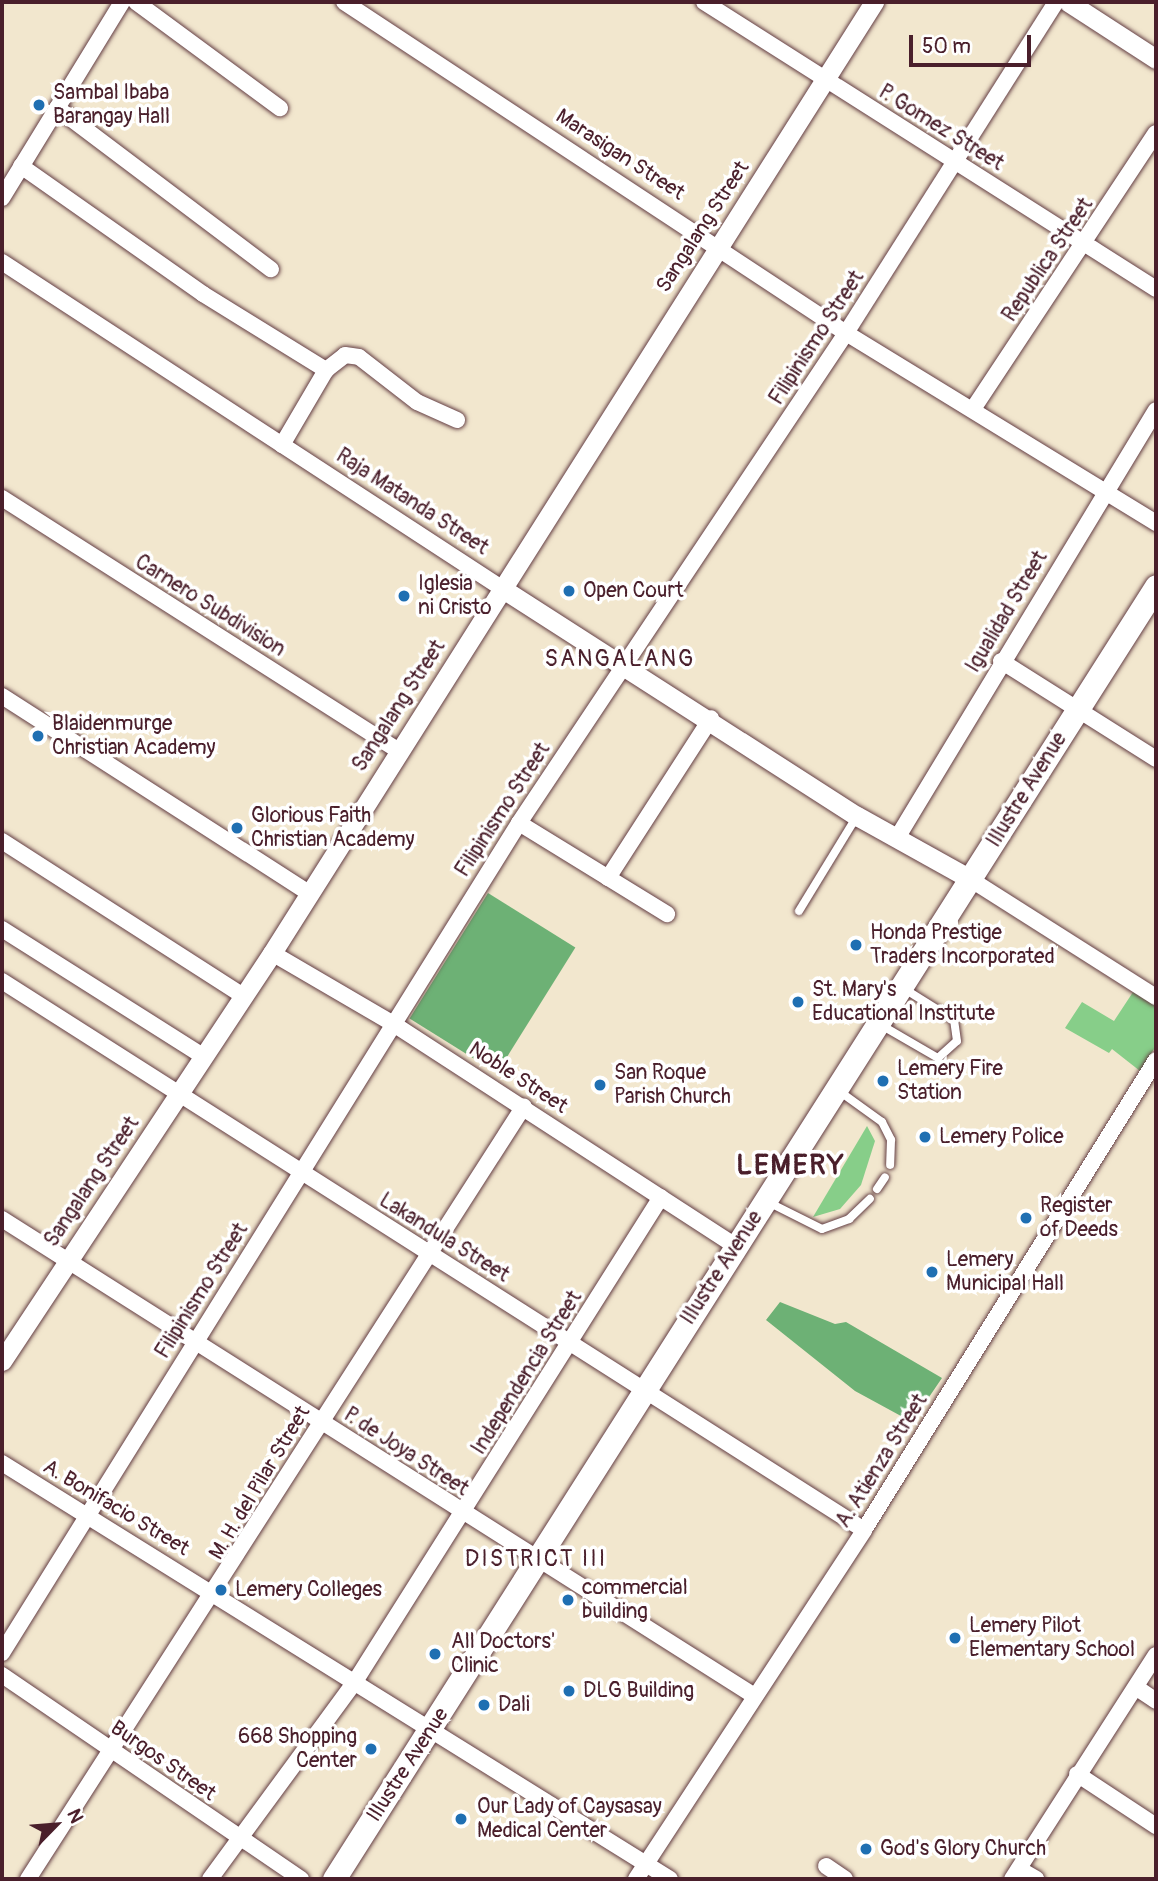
<!DOCTYPE html>
<style>
body{margin:0}
#map{position:relative;width:1158px;height:1881px;overflow:hidden;background:#f2e7ce;font-family:Pangolin,sans-serif}
div>[style]{position:absolute}
.green>*{inset:0;background:#87ce89}
.forest>*{inset:0;background:#6db175;transform-origin:0 0}
.roads{filter:drop-shadow(0 0 2px #633d43) drop-shadow(0 0 2px #633d43)}
.service>*{height:8px;margin:-4px;padding:0 4px;transform-origin:4px;border-radius:4px;background:#fff}
.minor>*{height:16px;margin:-8px;padding:0 8px;transform-origin:8px;border-radius:8px;background:#fff}
.tertiary>*{height:19px;margin:-9.5px;padding:0 9.5px;transform-origin:9.5px;border-radius:9.5px;background:#fff}
.secondary>*{height:23px;margin:-11.5px;padding:0 11.5px;transform-origin:11.5px;border-radius:11.5px;background:#fff}
.dots>*{width:19px;height:19px;translate:-50% -50%;box-sizing:border-box;border:4px solid #fff;border-radius:50%}
span{translate:-50% -50%;white-space:nowrap;text-align:center;line-height:1.15;-webkit-text-stroke:7px #fff;paint-order:stroke}
.poi-label{font-size:21px;color:#4a1f2b}
.left{translate:0 -50%;text-align:left}
.right{translate:-100% -50%;text-align:right}
.street-label{font-size:21px;color:#4a1f2b}
.neighbourhood-label{font-size:23px;color:#4a1f2b;letter-spacing:2px}
.district-label{font-size:28px;color:#4a1f2b;font-weight:700;letter-spacing:2px}
.frame{position:absolute;inset:0;border:4px solid #4a1f2b;pointer-events:none}
.north{position:absolute;left:21px;top:1790px;width:70px;height:70px;-webkit-text-stroke:5px #fff;paint-order:stroke;rotate:65deg;font-size:19px;font-weight:700;line-height:28px;text-align:center;color:#4a1f2b}
.north::after{content:'';display:block;margin:auto;width:24px;height:32px;background:#4a1f2b;clip-path:polygon(50% 0,100% 100%,50% 72%,0 100%)}
.scale{position:absolute;left:909px;top:35px;width:122px;height:32px;box-sizing:border-box;border:4px solid #4a1f2b;border-top:0;padding-left:9px;font-size:21px;line-height:24px;white-space:nowrap;color:#4a1f2b;-webkit-text-stroke:5px #fff;paint-order:stroke}
</style>
<div id="map">
<div class="green">
<div style="clip-path:polygon(1135px 989px,1156px 1001px,1156px 1046px,1140px 1071px,1112px 1049px,1109px 1053px,1065px 1028px,1082px 1002px,1114px 1021px)"></div>
<div style="clip-path:polygon(867px 1126px,875px 1141px,861px 1185px,840px 1209px,813px 1217px)"></div>
</div>
<div class="forest">
<div style="left:488px;top:893px;width:103px;height:148px;rotate:32deg"></div>
<div style="clip-path:polygon(780px 1302px,835px 1324px,846px 1322px,942px 1378px,912px 1422px,855px 1391px,766px 1320px)"></div>
</div>
<div class="roads">
<div class="service">
<div style="left:799px;top:911px;width:111px;rotate:-58.6deg"></div>
<div style="left:881px;top:1025px;width:66px;rotate:30.1deg"></div>
<div style="left:938px;top:1058px;width:25px;rotate:-42deg"></div>
<div style="left:957px;top:1041px;width:21px;rotate:-98deg"></div>
<div style="left:954px;top:1020px;width:60px;rotate:-147.9deg"></div>
<div style="left:839px;top:1091px;width:53px;rotate:35.8deg"></div>
<div style="left:882px;top:1122px;width:20px;rotate:63deg"></div>
<div style="left:891px;top:1140px;width:25px;rotate:92deg"></div>
<div style="left:877px;top:1189px;width:14px;rotate:-56deg"></div>
<div style="left:768px;top:1202px;width:60px;rotate:26.6deg"></div>
<div style="left:822px;top:1229px;width:29px;rotate:-20deg"></div>
<div style="left:849px;top:1219px;width:29px;rotate:-44deg"></div>
</div>
<div class="minor">
<div style="left:136px;top:2px;width:179px;rotate:36.4deg"></div>
<div style="left:344px;top:2px;width:601px;rotate:33.4deg"></div>
<div style="left:846px;top:333px;width:364px;rotate:31.5deg"></div>
<div style="left:704px;top:2px;width:535px;rotate:32.41deg"></div>
<div style="left:57px;top:108px;width:268px;rotate:37deg"></div>
<div style="left:21px;top:166px;width:223px;rotate:35.1deg"></div>
<div style="left:203px;top:294px;width:145px;rotate:31.7deg"></div>
<div style="left:2px;top:198px;width:230px;rotate:-58.5deg"></div>
<div style="left:2px;top:262px;width:598px;rotate:33.13deg"></div>
<div style="left:973px;top:409px;width:331px;rotate:-56.5deg"></div>
<div style="left:282px;top:445px;width:87px;rotate:-59.6deg"></div>
<div style="left:326px;top:370px;width:24px;rotate:-38deg"></div>
<div style="left:345px;top:355px;width:14px;rotate:8deg"></div>
<div style="left:359px;top:357px;width:73px;rotate:37.8deg"></div>
<div style="left:417px;top:402px;width:44px;rotate:24.2deg"></div>
<div style="left:2px;top:498px;width:467px;rotate:32.5deg"></div>
<div style="left:1001px;top:661px;width:183px;rotate:32.3deg"></div>
<div style="left:2px;top:696px;width:365px;rotate:32.7deg"></div>
<div style="left:519px;top:823px;width:174px;rotate:31.6deg"></div>
<div style="left:897px;top:838px;width:500px;rotate:-58.82deg"></div>
<div style="left:2px;top:841px;width:287px;rotate:32.7deg"></div>
<div style="left:608px;top:878px;width:190px;rotate:-57.2deg"></div>
<div style="left:970px;top:879px;width:220px;rotate:32.4deg"></div>
<div style="left:2px;top:929px;width:238px;rotate:32.3deg"></div>
<div style="left:272px;top:953px;width:139px;rotate:30.3deg"></div>
<div style="left:392px;top:1023px;width:410px;rotate:33deg"></div>
<div style="left:2px;top:981px;width:1022px;rotate:32.49deg"></div>
<div style="left:2px;top:1219px;width:889px;rotate:32.37deg"></div>
<div style="left:2px;top:1463px;width:787px;rotate:31.91deg"></div>
<div style="left:2px;top:1653px;width:978px;rotate:-58.08deg"></div>
<div style="left:519px;top:823px;width:589px;rotate:-56.28deg"></div>
<div style="left:846px;top:333px;width:392px;rotate:-57.6deg"></div>
<div style="left:2px;top:1675px;width:362px;rotate:34.3deg"></div>
<div style="left:1137px;top:1688px;width:23px;rotate:34deg"></div>
<div style="left:1077px;top:1774px;width:95px;rotate:33.4deg"></div>
<div style="left:826px;top:1866px;width:23px;rotate:34deg"></div>
<div style="left:1019px;top:1869px;width:20px;rotate:30deg"></div>
<div style="left:28px;top:1879px;width:918px;rotate:-57.31deg"></div>
<div style="left:210px;top:1879px;width:247px;rotate:-53.7deg"></div>
<div style="left:356px;top:1680px;width:571px;rotate:-57.73deg"></div>
<div style="left:636px;top:1879px;width:417px;rotate:-56.8deg"></div>
<div style="left:864px;top:1530px;width:553px;rotate:-58.15deg"></div>
<div style="left:1012px;top:1879px;width:266px;rotate:-57.3deg"></div>
</div>
<div class="tertiary">
<div style="left:1068px;top:2px;width:105px;rotate:32.9deg"></div>
<div style="left:503px;top:589px;width:421px;rotate:32.7deg"></div>
<div style="left:857px;top:816px;width:129px;rotate:29.1deg"></div>
<div style="left:2px;top:1361px;width:489px;rotate:-56.5deg"></div>
<div style="left:272px;top:953px;width:1126px;rotate:-57.67deg"></div>
</div>
<div class="secondary">
<div style="left:334px;top:1879px;width:1532px;rotate:-57.55deg"></div>
</div>
</div>
<div class="dots">
<div style="left:39px;top:105px;background:#1f6fb2"></div>
<div style="left:569px;top:591px;background:#1f6fb2"></div>
<div style="left:404px;top:596px;background:#1f6fb2"></div>
<div style="left:38px;top:736px;background:#1f6fb2"></div>
<div style="left:237px;top:828px;background:#1f6fb2"></div>
<div style="left:856px;top:945px;background:#1f6fb2"></div>
<div style="left:798px;top:1002px;background:#1f6fb2"></div>
<div style="left:883px;top:1081px;background:#1f6fb2"></div>
<div style="left:600px;top:1085px;background:#1f6fb2"></div>
<div style="left:925px;top:1137px;background:#1f6fb2"></div>
<div style="left:1026px;top:1218px;background:#1f6fb2"></div>
<div style="left:932px;top:1272px;background:#1f6fb2"></div>
<div style="left:221px;top:1590px;background:#1f6fb2"></div>
<div style="left:568px;top:1600px;background:#1f6fb2"></div>
<div style="left:955px;top:1638px;background:#1f6fb2"></div>
<div style="left:435px;top:1654px;background:#1f6fb2"></div>
<div style="left:569px;top:1691px;background:#1f6fb2"></div>
<div style="left:484px;top:1705px;background:#1f6fb2"></div>
<div style="left:371px;top:1749px;background:#1f6fb2"></div>
<div style="left:461px;top:1819px;background:#1f6fb2"></div>
<div style="left:866px;top:1849px;background:#1f6fb2"></div>
</div>
<div class="poi-label">
<span class="left" style="left:53px;top:105px">Sambal Ibaba<br>Barangay Hall</span>
<span class="left" style="left:418px;top:596px">Iglesia<br>ni Cristo</span>
<span class="left" style="left:583px;top:591px">Open Court</span>
<span class="left" style="left:52px;top:736px">Blaidenmurge<br>Christian Academy</span>
<span class="left" style="left:251px;top:828px">Glorious Faith<br>Christian Academy</span>
<span class="left" style="left:870px;top:945px">Honda Prestige<br>Traders Incorporated</span>
<span class="left" style="left:812px;top:1002px">St. Mary's<br>Educational Institute</span>
<span class="left" style="left:897px;top:1081px">Lemery Fire<br>Station</span>
<span class="left" style="left:614px;top:1085px">San Roque<br>Parish Church</span>
<span class="left" style="left:939px;top:1137px">Lemery Police</span>
<span class="left" style="left:1040px;top:1218px">Register<br>of Deeds</span>
<span class="left" style="left:946px;top:1272px">Lemery<br>Municipal Hall</span>
<span class="left" style="left:582px;top:1600px">commercial<br>building</span>
<span class="left" style="left:235px;top:1590px">Lemery Colleges</span>
<span class="left" style="left:969px;top:1638px">Lemery Pilot<br>Elementary School</span>
<span class="left" style="left:451px;top:1654px">All Doctors'<br>Clinic</span>
<span class="left" style="left:583px;top:1691px">DLG Building</span>
<span class="left" style="left:498px;top:1705px">Dali</span>
<span class="right" style="left:357px;top:1749px">668 Shopping<br>Center</span>
<span class="left" style="left:477px;top:1819px">Our Lady of Caysasay<br>Medical Center</span>
<span class="left" style="left:880px;top:1849px">God's Glory Church</span>
</div>
<div class="street-label">
<span style="left:941px;top:128px;rotate:32deg">P. Gomez Street</span>
<span style="left:620px;top:155px;rotate:33deg">Marasigan Street</span>
<span style="left:703px;top:227px;rotate:-57deg">Sangalang Street</span>
<span style="left:1048px;top:260px;rotate:-56deg">Republica Street</span>
<span style="left:817px;top:338px;rotate:-57deg">Filipinismo Street</span>
<span style="left:412px;top:502px;rotate:33deg">Raja Matanda Street</span>
<span style="left:210px;top:606px;rotate:32deg">Carnero Subdivision</span>
<span style="left:1007px;top:612px;rotate:-59deg">Igualidad Street</span>
<span style="left:399px;top:706px;rotate:-57deg">Sangalang Street</span>
<span style="left:1027px;top:790px;rotate:-58deg">Illustre Avenue</span>
<span style="left:503px;top:810px;rotate:-57deg">Filipinismo Street</span>
<span style="left:518px;top:1078px;rotate:33deg">Noble Street</span>
<span style="left:92px;top:1182px;rotate:-56deg">Sangalang Street</span>
<span style="left:444px;top:1238px;rotate:32deg">Lakandula Street</span>
<span style="left:722px;top:1268px;rotate:-57deg">Illustre Avenue</span>
<span style="left:202px;top:1291px;rotate:-58deg">Filipinismo Street</span>
<span style="left:527px;top:1373px;rotate:-58deg">Independencia Street</span>
<span style="left:406px;top:1452px;rotate:33deg">P. de Joya Street</span>
<span style="left:882px;top:1461px;rotate:-58deg">A. Atienza Street</span>
<span style="left:260px;top:1483px;rotate:-59deg">M. H. del Pilar Street</span>
<span style="left:116px;top:1508px;rotate:31deg">A. Bonifacio Street</span>
<span style="left:163px;top:1761px;rotate:35deg">Burgos Street</span>
<span style="left:408px;top:1765px;rotate:-57deg">Illustre Avenue</span>
</div>
<div class="neighbourhood-label">
<span style="left:620px;top:659px">SANGALANG</span>
<span style="left:536px;top:1559px">DISTRICT III</span>
</div>
<div class="district-label">
<span style="left:791px;top:1166px">LEMERY</span>
</div>
<div class="frame"></div>
<div class="north">N</div>
<div class="scale">50 m</div>
</div>
